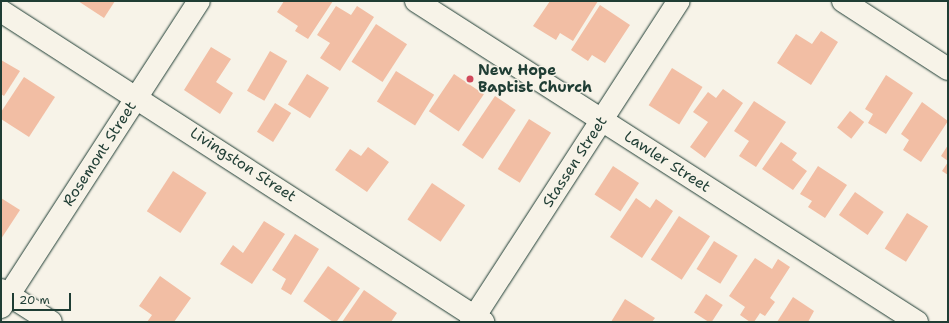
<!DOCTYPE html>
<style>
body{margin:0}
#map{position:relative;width:949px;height:323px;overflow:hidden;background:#f7f3e8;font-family:"Shantell Sans",sans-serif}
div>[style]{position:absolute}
.building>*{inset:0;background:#f2bea4;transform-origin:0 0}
.roads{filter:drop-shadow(0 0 1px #1f3d34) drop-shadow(0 0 1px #1f3d34)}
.minor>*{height:22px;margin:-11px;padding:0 11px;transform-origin:11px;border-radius:11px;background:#f7f3e8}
.dots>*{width:11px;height:11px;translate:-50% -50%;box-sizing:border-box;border:2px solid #f7f3e8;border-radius:50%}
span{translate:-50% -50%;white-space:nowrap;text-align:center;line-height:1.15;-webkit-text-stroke:3px #f7f3e8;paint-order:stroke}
.poi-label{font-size:15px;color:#1f3d34;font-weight:700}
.left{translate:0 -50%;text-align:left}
.street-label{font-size:15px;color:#1f3d34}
.frame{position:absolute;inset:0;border:2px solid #1f3d34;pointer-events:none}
.scale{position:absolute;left:12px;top:293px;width:59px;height:18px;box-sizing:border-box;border:2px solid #1f3d34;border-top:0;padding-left:5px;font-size:12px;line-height:14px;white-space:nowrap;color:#1f3d34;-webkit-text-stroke:3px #f7f3e8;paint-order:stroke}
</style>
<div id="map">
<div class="building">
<div style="clip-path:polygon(78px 1px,115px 1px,104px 18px)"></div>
<div style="clip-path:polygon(284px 1px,333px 1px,308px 39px,295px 31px,298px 26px,277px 12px)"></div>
<div style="clip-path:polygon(550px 1px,598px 1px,573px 41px,560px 33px,556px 40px,533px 26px)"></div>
<div style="clip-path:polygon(600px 5px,630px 25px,605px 63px,592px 55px,588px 61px,571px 50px)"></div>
<div style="clip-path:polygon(336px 6px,351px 15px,357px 6px,374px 17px,340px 71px,320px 58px,330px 43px,317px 35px)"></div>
<div style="left:376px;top:24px;width:37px;height:45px;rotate:33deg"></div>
<div style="clip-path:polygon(821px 31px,838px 42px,811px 85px,777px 63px,796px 34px,812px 44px)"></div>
<div style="clip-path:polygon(211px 47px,231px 59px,216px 82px,233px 93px,220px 114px,184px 90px)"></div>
<div style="left:270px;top:51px;width:20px;height:46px;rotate:30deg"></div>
<div style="clip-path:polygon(1px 60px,20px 71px,4px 96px,1px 94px)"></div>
<div style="left:672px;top:68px;width:36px;height:44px;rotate:32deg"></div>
<div style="left:396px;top:71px;width:45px;height:36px;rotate:32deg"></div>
<div style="left:307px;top:74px;width:26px;height:36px;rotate:32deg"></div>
<div style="left:454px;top:74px;width:36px;height:45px;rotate:34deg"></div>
<div style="clip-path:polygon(886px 75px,913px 93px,886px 134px,868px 123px,873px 114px,865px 109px)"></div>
<div style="clip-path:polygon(24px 77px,55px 97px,29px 137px,1px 119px,1px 112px)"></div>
<div style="clip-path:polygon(723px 89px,743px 103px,705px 158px,690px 147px,708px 122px,693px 112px,708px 92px,716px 98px)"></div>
<div style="left:495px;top:96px;width:25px;height:59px;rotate:34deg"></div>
<div style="clip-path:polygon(754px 101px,786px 122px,756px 167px,739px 156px,749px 141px,734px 131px)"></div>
<div style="clip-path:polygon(922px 102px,948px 121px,921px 162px,903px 150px,909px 140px,901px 134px)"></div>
<div style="left:275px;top:103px;width:19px;height:34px;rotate:32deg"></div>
<div style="left:850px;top:111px;width:18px;height:21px;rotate:38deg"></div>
<div style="left:529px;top:119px;width:26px;height:59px;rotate:32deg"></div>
<div style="clip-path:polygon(781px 142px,797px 153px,792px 160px,807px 171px,793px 190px,762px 169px)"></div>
<div style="clip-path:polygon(948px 145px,948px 161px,941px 156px)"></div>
<div style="clip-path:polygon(368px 147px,389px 162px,367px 192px,335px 170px,350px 149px,361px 156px)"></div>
<div style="clip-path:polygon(948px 162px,948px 175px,942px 171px)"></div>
<div style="left:613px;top:166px;width:31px;height:34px;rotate:33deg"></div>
<div style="clip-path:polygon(818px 166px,847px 185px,825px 218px,808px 207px,812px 201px,800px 194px)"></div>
<div style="left:173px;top:171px;width:40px;height:48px;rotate:33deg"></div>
<div style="left:432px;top:183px;width:40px;height:44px;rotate:34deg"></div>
<div style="left:855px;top:192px;width:35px;height:28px;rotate:35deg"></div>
<div style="clip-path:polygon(1px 198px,20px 210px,1px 239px)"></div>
<div style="clip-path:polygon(636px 198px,650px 208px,656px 199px,673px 211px,642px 258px,610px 237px)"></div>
<div style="left:907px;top:213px;width:25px;height:42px;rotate:32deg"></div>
<div style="left:679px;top:216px;width:37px;height:52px;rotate:33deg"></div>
<div style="clip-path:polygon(264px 221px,285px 234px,252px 284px,220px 264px,233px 245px,243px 253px)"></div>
<div style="clip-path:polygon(295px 234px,319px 249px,291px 295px,281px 289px,286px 279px,272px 270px)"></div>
<div style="left:714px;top:241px;width:28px;height:33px;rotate:32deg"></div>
<div style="clip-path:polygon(755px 258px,772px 269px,778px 259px,790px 267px,770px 298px,775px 302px,765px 316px,760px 313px,754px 322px,750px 322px,740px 315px,745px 307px,729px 296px)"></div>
<div style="left:328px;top:266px;width:39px;height:43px;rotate:35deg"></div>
<div style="clip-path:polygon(160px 276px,191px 298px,174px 322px,147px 322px,152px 315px,139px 306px)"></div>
<div style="clip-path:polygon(364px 290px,397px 313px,391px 322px,342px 322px)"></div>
<div style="left:706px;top:294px;width:20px;height:22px;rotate:33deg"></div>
<div style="clip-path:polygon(793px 297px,814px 311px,808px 322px,777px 322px)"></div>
<div style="clip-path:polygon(625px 299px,655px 318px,652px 322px,611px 322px)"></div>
</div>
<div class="roads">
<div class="minor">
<div style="left:416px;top:1px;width:595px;rotate:32.65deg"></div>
<div style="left:843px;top:1px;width:125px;rotate:32.9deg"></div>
<div style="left:1px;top:11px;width:574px;rotate:32.83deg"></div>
<div style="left:1px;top:290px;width:59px;rotate:32.6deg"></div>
<div style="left:1px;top:307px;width:364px;rotate:-57.1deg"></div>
<div style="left:471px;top:322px;width:382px;rotate:-57.1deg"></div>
</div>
</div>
<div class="dots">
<div style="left:470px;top:79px;background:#d1495b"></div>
</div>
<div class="poi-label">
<span class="left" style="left:478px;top:79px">New Hope<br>Baptist Church</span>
</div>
<div class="street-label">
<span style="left:100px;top:154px;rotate:-57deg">Rosemont Street</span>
<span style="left:575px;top:162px;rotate:-57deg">Stassen Street</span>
<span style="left:667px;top:162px;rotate:33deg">Lawler Street</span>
<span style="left:243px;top:165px;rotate:33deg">Livingston Street</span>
</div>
<div class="frame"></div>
<div class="scale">20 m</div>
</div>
